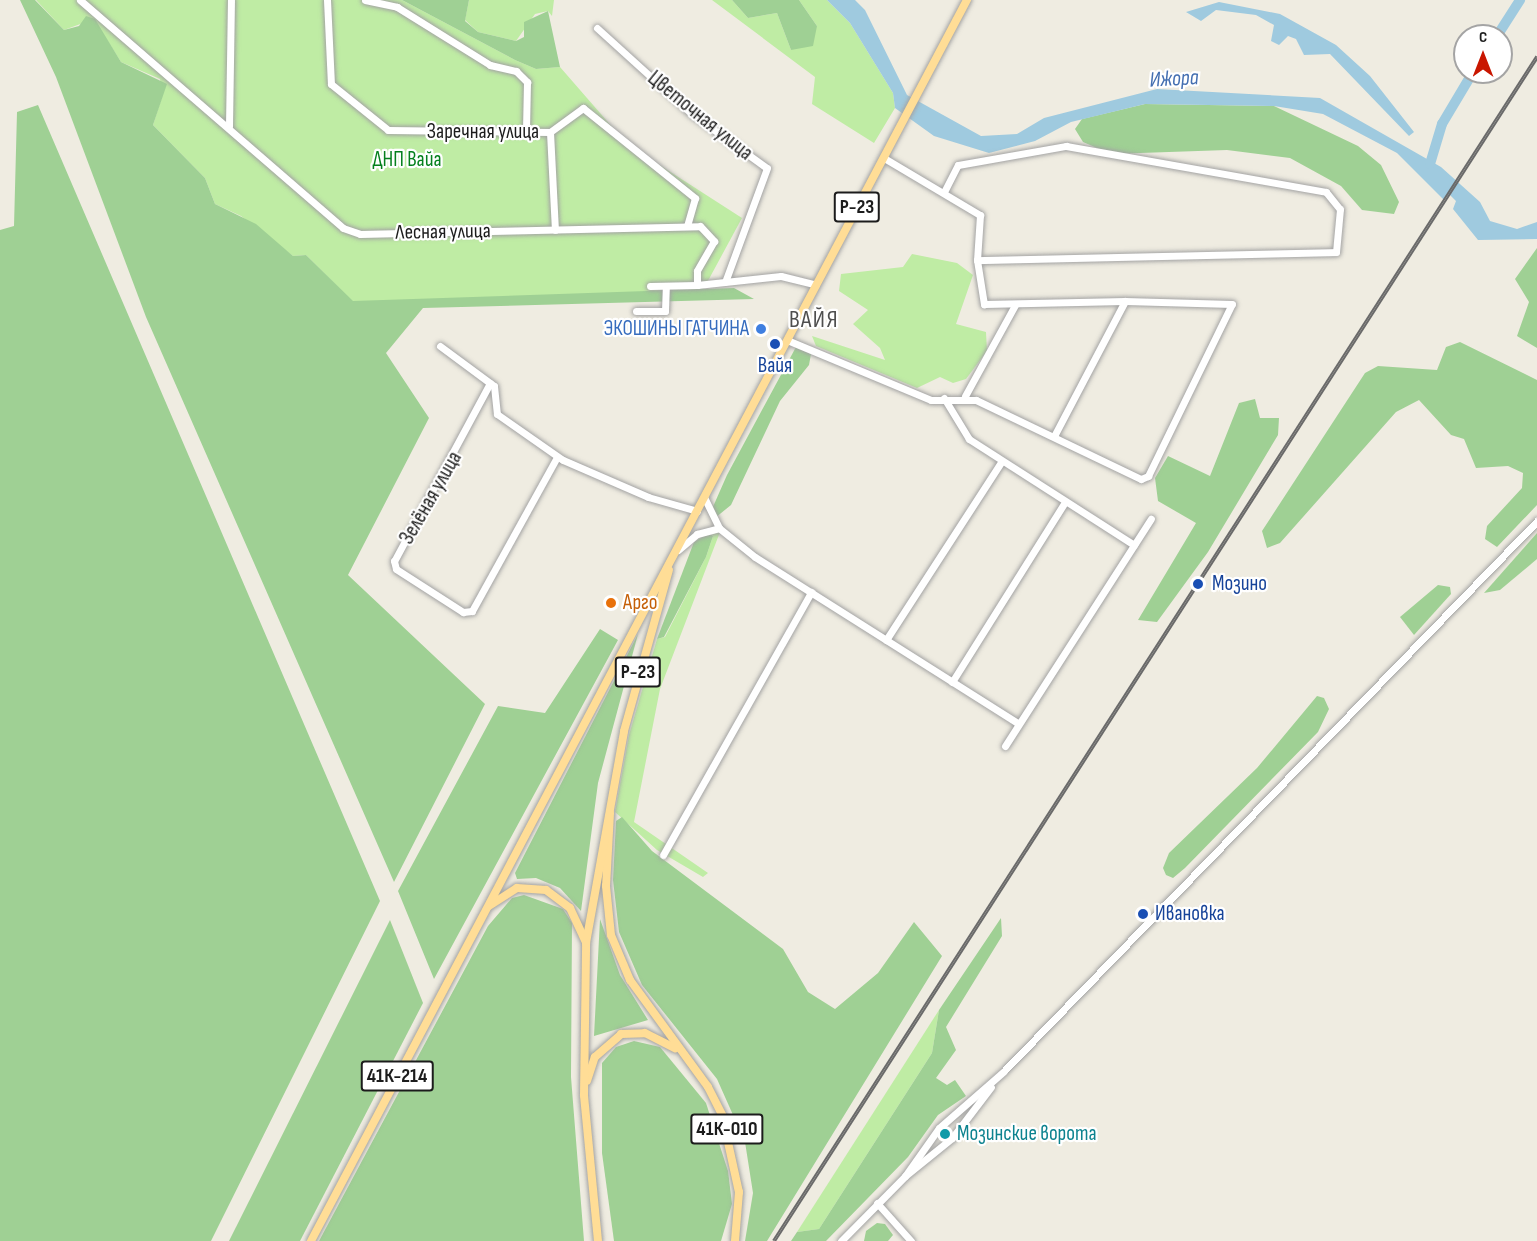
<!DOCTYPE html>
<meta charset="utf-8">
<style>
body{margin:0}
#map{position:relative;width:1537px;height:1241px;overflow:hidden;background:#efece1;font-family:"Sofia Sans Condensed",sans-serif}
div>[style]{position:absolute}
.grass>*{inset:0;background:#bfeca4}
.forest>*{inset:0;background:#9fd094}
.water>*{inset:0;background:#9fcadf}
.river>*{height:10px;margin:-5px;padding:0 5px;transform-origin:5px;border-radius:5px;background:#9fcadf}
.roads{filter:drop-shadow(0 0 2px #a3a3a3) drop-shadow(0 0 2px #a3a3a3)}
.minor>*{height:7px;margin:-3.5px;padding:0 3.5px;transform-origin:3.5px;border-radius:3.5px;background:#fff}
.major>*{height:8px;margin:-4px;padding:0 4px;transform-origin:4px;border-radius:4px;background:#ffdd96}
.rail>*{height:4px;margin-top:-2px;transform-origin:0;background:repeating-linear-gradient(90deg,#fff 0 4.5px,#6a6a6a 0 9px);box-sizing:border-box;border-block:2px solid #6a6a6a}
.dots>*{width:16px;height:16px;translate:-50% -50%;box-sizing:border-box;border:3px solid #fff;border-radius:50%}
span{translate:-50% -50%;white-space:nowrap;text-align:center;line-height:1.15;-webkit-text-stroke:4.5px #fff;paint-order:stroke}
.shield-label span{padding:2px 4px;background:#fff;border:2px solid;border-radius:4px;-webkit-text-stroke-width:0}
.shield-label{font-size:20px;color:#1c1c1c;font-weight:700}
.street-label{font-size:21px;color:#1c1c1c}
.park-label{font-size:21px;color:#05801d}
.shop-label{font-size:21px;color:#366cbe}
.right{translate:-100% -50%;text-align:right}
.transit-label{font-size:21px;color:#164399}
.left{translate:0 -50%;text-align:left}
.food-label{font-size:21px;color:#c56008}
.culture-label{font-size:21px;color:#0d838f}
.water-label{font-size:22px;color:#446fb1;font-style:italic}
.quarter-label{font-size:24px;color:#4f4f4f;letter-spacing:1.5px}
.north{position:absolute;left:1453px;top:24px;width:60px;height:60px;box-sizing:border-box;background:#fff;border:2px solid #a4a4a4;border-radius:50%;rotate:0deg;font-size:16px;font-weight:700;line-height:24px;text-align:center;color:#1c1c1c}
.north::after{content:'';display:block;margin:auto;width:21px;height:27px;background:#c91600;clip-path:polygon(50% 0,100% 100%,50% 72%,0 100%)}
</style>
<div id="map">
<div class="grass">
<div style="clip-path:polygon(36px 0,402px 0,515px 60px,536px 69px,560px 67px,627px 144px,742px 218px,703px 290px,353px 302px,306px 255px,293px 256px,241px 216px,215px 204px,205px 178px,153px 125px,162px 97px,160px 79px,121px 62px,94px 19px,64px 30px)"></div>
<div style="clip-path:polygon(469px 0,554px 0,552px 16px,548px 11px,535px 14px,516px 41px,478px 32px,465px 20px)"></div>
<div style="clip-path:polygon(712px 0,732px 0,748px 18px,777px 13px,791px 50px,817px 26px,799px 0,827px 0,850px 23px,893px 93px,895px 108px,874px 143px,812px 104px,815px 77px)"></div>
<div style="clip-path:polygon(912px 254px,957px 263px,973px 275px,956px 324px,986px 332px,987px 351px,966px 379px,953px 383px,940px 377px,917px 388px,816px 346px,812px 336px,885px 360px,880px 348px,853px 324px,868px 310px,839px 291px,841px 274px,903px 267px)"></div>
<div style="clip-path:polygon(720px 532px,660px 689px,634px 822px,708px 873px,703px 877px,657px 850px,615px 812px,629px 735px,657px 639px,665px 637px,706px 557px,713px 536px,709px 533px)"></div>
<div style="clip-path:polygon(939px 1010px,932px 1053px,819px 1229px,797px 1232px)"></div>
</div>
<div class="forest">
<div style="clip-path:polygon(20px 0,35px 0,64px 30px,79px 26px,86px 16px,95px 19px,121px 62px,167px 84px,153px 125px,205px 178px,215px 204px,256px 224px,293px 256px,306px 255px,353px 301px,734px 288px,754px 299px,423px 308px,386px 353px,429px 418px,348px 575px,485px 704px,394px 882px,146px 317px,56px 77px)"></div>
<div style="clip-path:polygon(402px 0,469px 0,465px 21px,478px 32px,516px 41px,524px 37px,524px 22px,548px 11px,560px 67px,536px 69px,515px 60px)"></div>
<div style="clip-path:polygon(732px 0,799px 0,817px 26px,813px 46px,791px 50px,777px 13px,748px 18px)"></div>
<div style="clip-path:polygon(1145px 104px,1274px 106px,1358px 146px,1381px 165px,1399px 202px,1394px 214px,1362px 210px,1341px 186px,1290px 158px,1227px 150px,1111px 154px,1083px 142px,1075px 129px,1082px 119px)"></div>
<div style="clip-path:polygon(38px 105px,380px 901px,211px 1241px,0 1241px,0 230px,14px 226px,17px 112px)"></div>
<div style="clip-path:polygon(1537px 248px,1537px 348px,1517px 336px,1529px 302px,1515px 279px)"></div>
<div style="clip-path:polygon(1460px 342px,1537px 380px,1537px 505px,1497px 547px,1485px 539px,1487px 526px,1522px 488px,1523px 473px,1508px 466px,1476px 468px,1464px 439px,1451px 435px,1419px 400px,1396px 412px,1280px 543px,1267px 548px,1262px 531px,1365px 373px,1378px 366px,1437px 370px,1446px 347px)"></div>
<div style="clip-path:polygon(796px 347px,811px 354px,809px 365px,780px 401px,731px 505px,715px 518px,712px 509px,727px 475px)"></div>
<div style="clip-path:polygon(1255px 399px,1260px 418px,1279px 418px,1278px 435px,1208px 552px,1157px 622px,1138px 620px,1196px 523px,1158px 501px,1155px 478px,1168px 456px,1210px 476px,1239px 403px)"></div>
<div style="clip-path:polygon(709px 533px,713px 536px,706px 557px,664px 637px,657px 639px,694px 542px)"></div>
<div style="clip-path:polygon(1537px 533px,1537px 559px,1500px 590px,1484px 593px)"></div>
<div style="clip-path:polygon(1438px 585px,1450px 587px,1451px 594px,1414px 635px,1400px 617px)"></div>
<div style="clip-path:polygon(600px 629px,618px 640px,434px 979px,398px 891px,498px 706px,545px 713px)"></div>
<div style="clip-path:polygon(638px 634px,598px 783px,581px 911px,560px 888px,536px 878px,517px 879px,515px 873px)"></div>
<div style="clip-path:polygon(1317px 696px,1324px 698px,1329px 709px,1318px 732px,1185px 868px,1173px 878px,1166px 875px,1163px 868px,1169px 853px,1257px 768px)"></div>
<div style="clip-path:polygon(622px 817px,652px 851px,783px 949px,808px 992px,835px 1009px,878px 973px,914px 922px,942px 956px,767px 1241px,745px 1241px,753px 1193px,745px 1142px,717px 1079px,642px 985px,619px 932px,613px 880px,616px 821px)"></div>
<div style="clip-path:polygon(524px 895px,563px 909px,572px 923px,571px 1077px,584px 1241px,319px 1241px,488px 926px,512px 898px)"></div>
<div style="clip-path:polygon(1001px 918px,1002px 936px,946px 1027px,956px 1050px,936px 1078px,947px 1085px,955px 1080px,966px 1096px,938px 1115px,908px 1157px,826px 1241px,791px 1241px,797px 1232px,819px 1229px,932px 1053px,939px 1010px)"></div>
<div style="clip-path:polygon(600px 919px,620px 975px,648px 1020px,594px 1036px)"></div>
<div style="clip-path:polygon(390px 920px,423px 1003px,300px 1241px,229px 1241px)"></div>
<div style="clip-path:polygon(634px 1041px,660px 1047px,706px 1103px,728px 1171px,732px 1204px,721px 1241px,614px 1241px,602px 1153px,602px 1063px,616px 1047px)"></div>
<div style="clip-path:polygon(877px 1223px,885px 1224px,893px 1235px,888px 1241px,864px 1241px,866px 1231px)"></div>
</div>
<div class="water">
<div style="clip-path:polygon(827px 0,855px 0,865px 10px,907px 95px,981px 136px,1017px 134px,1044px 118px,1157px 89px,1320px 98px,1441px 167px,1480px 202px,1490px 221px,1517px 229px,1537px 222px,1537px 239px,1478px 240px,1453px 209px,1456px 201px,1449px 194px,1444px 200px,1397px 153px,1323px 114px,1274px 106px,1145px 104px,1071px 122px,1035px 141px,989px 153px,934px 136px,895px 108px,893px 93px,850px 23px)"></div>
<div style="clip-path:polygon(1219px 2px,1280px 14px,1336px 45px,1370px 76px,1414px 132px,1409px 136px,1330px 54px,1304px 55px,1296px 39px,1288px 36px,1279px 45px,1271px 41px,1274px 25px,1256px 15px,1216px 10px,1201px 21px,1186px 12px)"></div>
</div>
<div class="river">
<div style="left:1497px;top:36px;width:43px;rotate:-57.4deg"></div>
<div style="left:1430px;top:164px;width:42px;rotate:-73.3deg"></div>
<div style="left:1442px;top:124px;width:61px;rotate:-59.2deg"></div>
</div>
<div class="roads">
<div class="minor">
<div style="left:80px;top:0;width:348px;rotate:40.9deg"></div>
<div style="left:343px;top:228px;width:18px;rotate:19deg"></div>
<div style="left:360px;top:234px;width:340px;rotate:-1.3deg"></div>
<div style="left:700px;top:226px;width:21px;rotate:47deg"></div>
<div style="left:714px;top:241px;width:34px;rotate:120deg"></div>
<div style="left:697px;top:271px;width:14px;rotate:90deg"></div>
<div style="left:697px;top:285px;width:84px;rotate:-6.1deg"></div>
<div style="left:781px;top:276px;width:36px;rotate:14deg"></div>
<div style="left:327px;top:0;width:84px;rotate:87.3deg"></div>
<div style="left:331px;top:84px;width:73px;rotate:38.9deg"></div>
<div style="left:388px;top:130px;width:162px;rotate:0.7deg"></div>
<div style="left:550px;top:132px;width:41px;rotate:-36deg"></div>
<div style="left:583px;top:108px;width:144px;rotate:38.8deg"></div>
<div style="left:695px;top:198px;width:29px;rotate:106deg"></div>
<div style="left:365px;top:0;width:33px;rotate:12deg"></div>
<div style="left:397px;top:7px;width:110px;rotate:31.9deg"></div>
<div style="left:490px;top:65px;width:27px;rotate:13deg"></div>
<div style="left:516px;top:71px;width:16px;rotate:45deg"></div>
<div style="left:527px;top:82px;width:49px;rotate:91.2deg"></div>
<div style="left:597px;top:28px;width:128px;rotate:42.2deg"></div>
<div style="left:692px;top:114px;width:92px;rotate:35.8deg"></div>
<div style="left:767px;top:168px;width:121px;rotate:110.2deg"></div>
<div style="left:229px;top:126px;width:126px;rotate:-89.1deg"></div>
<div style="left:550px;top:132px;width:98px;rotate:87.1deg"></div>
<div style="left:884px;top:158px;width:112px;rotate:30.7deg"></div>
<div style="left:980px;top:215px;width:45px;rotate:93.8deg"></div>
<div style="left:977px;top:260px;width:45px;rotate:81deg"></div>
<div style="left:984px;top:304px;width:141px;rotate:-1.2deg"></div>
<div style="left:1125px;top:301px;width:153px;rotate:117.7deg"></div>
<div style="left:944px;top:192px;width:30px;rotate:-63deg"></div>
<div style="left:958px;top:165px;width:110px;rotate:-10deg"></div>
<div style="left:1066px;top:146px;width:264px;rotate:10deg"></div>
<div style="left:1326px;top:192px;width:22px;rotate:51deg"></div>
<div style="left:1340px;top:209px;width:43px;rotate:95.3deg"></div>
<div style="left:1336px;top:252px;width:359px;rotate:178.7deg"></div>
<div style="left:650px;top:286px;width:47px;rotate:-1.2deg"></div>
<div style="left:636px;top:311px;width:29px"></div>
<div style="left:665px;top:311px;width:25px;rotate:-88deg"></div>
<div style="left:787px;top:340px;width:156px;rotate:22.6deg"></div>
<div style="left:931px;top:400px;width:45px"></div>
<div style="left:976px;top:400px;width:183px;rotate:25.6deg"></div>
<div style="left:1141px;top:479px;width:8px;rotate:-23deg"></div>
<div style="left:1148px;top:476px;width:191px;rotate:-64deg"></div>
<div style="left:1232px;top:304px;width:107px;rotate:-178.4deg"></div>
<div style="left:440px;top:346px;width:67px;rotate:36.5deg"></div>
<div style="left:494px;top:386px;width:28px;rotate:84deg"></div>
<div style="left:497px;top:414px;width:80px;rotate:34.9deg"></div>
<div style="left:563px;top:460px;width:93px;rotate:23.5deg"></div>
<div style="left:648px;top:497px;width:51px;rotate:15.9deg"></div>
<div style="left:490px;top:383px;width:202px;rotate:118.3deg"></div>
<div style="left:394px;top:561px;width:8px;rotate:76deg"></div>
<div style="left:396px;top:569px;width:80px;rotate:32.7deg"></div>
<div style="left:463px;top:612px;width:9px;rotate:-6deg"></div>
<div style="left:472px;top:611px;width:176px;rotate:-61.1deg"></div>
<div style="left:965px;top:396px;width:104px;rotate:-61.2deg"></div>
<div style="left:944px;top:398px;width:48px;rotate:58.6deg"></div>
<div style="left:969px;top:439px;width:196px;rotate:32.7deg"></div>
<div style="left:704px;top:497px;width:34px;rotate:64deg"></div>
<div style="left:719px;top:528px;width:46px;rotate:38.9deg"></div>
<div style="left:755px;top:557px;width:312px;rotate:32.3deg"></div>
<div style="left:678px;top:550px;width:25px;rotate:-40deg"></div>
<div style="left:697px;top:534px;width:23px;rotate:-15deg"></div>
<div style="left:886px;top:640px;width:212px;rotate:-57.1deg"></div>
<div style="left:952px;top:682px;width:213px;rotate:-57.9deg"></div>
<div style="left:1005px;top:746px;width:270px;rotate:-57.3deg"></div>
<div style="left:663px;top:855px;width:302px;rotate:-60.6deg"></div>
<div style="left:905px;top:1176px;width:59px;rotate:-54.7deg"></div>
<div style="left:939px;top:1128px;width:86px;rotate:-41.2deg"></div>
<div style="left:1004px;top:1071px;width:766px;rotate:-45.9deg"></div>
<div style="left:877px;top:1203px;width:51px;rotate:48.2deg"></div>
<div style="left:841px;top:1241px;width:91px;rotate:-45.4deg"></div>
<div style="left:905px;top:1176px;width:60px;rotate:-39deg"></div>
<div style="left:952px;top:1138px;width:64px;rotate:-52.6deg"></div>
</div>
<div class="major">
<div style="left:610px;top:813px;width:73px;rotate:93.1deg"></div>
<div style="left:606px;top:886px;width:49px;rotate:84.2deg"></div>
<div style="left:611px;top:935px;width:49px;rotate:67.1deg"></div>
<div style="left:630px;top:980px;width:132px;rotate:53.9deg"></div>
<div style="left:708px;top:1087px;width:31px;rotate:63deg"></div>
<div style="left:722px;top:1115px;width:79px;rotate:77.6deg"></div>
<div style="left:739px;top:1192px;width:49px;rotate:94.7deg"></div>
<div style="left:489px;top:906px;width:33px;rotate:-33deg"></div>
<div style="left:517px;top:888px;width:29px;rotate:4deg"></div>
<div style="left:546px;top:890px;width:30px;rotate:37deg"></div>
<div style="left:570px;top:908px;width:38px;rotate:65deg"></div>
<div style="left:587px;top:1081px;width:25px;rotate:-72deg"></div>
<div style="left:595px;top:1057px;width:35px;rotate:-41deg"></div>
<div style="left:621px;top:1034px;width:24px;rotate:-2deg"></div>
<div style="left:645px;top:1033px;width:34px;rotate:27deg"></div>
<div style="left:311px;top:1241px;width:1404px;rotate:-62.14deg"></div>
<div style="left:598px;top:1241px;width:147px;rotate:-95.5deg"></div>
<div style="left:584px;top:1095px;width:152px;rotate:-89.2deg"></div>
<div style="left:586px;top:943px;width:215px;rotate:-79.8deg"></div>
<div style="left:624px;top:731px;width:167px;rotate:-74.4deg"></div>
</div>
</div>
<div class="rail">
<div style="left:774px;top:1241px;width:1409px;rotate:-57.2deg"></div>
</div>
<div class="dots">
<div style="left:761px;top:329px;background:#3f7fe0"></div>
<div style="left:775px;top:344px;background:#1a4fb4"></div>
<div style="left:1198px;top:584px;background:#1a4fb4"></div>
<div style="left:611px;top:603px;background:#e8710a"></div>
<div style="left:1143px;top:914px;background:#1a4fb4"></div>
<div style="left:945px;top:1134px;background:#0f9aa8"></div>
</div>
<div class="shield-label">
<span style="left:857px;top:207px">Р-23</span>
<span style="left:638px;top:672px">Р-23</span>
<span style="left:397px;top:1076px">41К-214</span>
<span style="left:727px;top:1129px">41К-010</span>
</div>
<div class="street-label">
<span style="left:700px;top:116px;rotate:39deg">Цветочная улица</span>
<span style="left:483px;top:132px">Заречная улица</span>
<span style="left:443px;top:232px;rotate:-1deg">Лесная улица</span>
<span style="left:431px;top:498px;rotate:-60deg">Зелёная улица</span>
</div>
<div class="park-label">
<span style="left:407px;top:160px">ДНП Вайа</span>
</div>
<div class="shop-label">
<span class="right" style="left:749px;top:329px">ЭКОШИНЫ ГАТЧИНА</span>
</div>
<div class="transit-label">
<span style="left:775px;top:366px">Вайя</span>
<span class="left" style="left:1212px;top:584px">Мозино</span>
<span class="left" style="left:1155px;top:914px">Ивановка</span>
</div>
<div class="food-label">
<span class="left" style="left:623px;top:603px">Арго</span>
</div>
<div class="culture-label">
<span class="left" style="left:957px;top:1134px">Мозинские ворота</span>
</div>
<div class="water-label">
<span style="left:1174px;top:79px;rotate:-3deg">Ижора</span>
</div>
<div class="quarter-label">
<span style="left:814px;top:320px">ВАЙЯ</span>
</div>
<div class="north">С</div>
</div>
